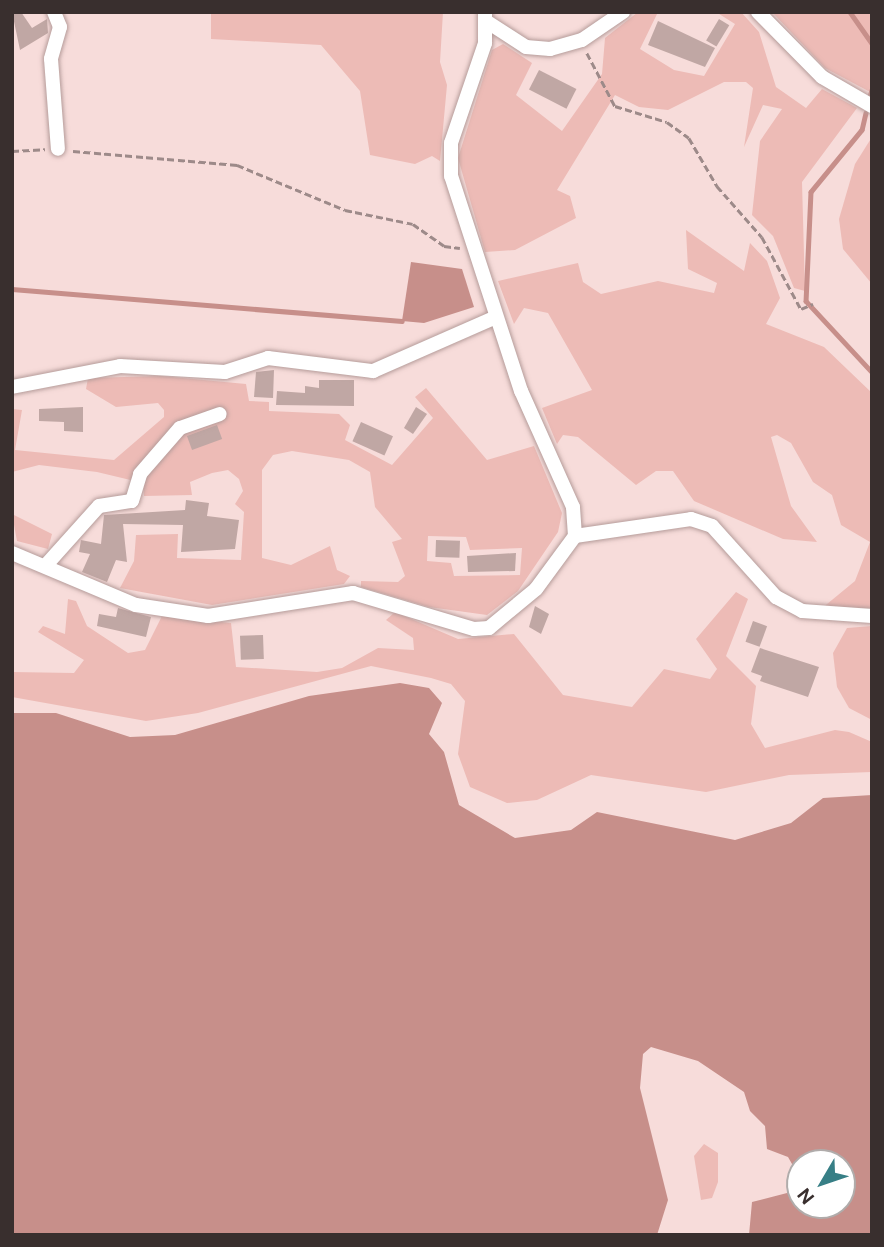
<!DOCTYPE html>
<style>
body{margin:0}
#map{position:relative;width:884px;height:1247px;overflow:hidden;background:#f7dcda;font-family:"DM Sans",sans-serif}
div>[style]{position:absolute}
.green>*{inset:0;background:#edbbb6}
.water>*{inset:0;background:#c78f8a}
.stream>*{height:4.5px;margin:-2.25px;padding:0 2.25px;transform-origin:2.25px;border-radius:2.25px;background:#c78f8a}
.building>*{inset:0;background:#c0a7a4;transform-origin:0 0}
.path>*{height:2.5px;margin-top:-1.25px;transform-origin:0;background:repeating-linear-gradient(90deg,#9d8a89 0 7px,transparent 0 10.5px)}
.roads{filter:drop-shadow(0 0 2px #b59c9a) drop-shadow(0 0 2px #b59c9a)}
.minor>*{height:14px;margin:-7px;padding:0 7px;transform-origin:7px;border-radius:7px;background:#fff}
span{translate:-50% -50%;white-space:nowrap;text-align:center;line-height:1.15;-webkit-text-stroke:5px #fff;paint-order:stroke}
.frame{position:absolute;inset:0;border:14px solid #392f2e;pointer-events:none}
.north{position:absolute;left:786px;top:1149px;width:70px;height:70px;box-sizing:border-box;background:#fff;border:2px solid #b0acab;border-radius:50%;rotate:231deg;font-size:19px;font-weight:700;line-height:28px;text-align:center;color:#392f2e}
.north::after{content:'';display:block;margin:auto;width:24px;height:32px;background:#377f86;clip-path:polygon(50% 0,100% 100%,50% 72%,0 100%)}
</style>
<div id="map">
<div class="green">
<div style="clip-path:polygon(211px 12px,443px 12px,440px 62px,447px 85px,440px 161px,432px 156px,415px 164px,370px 155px,360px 91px,321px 45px,211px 39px)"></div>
<div style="clip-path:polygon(638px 12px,658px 12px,640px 49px,674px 70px,704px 76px,735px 24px,716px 12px,695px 12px,741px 12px,759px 32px,776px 87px,806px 108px,822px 89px,857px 108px,802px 182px,805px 291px,794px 288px,773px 236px,752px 215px,760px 141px,782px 109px,763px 105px,744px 147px,753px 88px,746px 82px,724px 82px,668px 110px,639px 107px,615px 95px,557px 190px,570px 196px,576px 218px,515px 250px,485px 252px,458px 158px,492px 50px,503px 44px,532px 63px,516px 95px,562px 131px,602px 74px,605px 38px)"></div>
<div style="clip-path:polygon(772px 12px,872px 12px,872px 93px,825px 68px)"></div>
<div style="clip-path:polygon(872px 137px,872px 284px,843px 249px,839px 219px,855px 164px)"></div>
<div style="clip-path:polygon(686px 230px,744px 271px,750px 243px,767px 261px,780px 298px,766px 324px,824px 347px,872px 393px,872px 608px,821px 609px,855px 581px,870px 542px,841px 525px,832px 495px,813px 482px,791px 443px,777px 435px,771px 437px,791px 506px,817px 542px,783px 539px,694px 501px,673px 471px,656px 471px,636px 485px,578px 437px,563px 435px,557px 444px,542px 408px,592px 390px,548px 313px,524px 308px,514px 324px,498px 281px,578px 263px,583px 282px,601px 294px,658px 281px,714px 293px,717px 283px,688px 269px)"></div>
<div style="clip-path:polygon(evenodd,161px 376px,246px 384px,249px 401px,269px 402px,269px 411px,339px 414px,350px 425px,345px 440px,392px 465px,433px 418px,415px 397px,426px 388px,487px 460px,534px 446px,562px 513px,558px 532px,518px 591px,487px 615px,429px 607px,361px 587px,361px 581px,398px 582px,405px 576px,392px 542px,402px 539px,375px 507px,370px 472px,349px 460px,292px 451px,273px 455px,262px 470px,262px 558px,291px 565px,330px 546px,337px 570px,350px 576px,344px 584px,212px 605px,120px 588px,134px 561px,136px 535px,178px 534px,177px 558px,241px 560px,244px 512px,235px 504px,243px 491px,239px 479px,228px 470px,212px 473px,190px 482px,192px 495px,144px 496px,143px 483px,97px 472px,39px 465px,12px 472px,12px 409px,22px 410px,15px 450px,114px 460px,164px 417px,164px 410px,158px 403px,116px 407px,86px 389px,88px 378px,161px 376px,428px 536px,466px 537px,470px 550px,522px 548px,520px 575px,454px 576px,451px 563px,427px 561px,428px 536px)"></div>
<div style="clip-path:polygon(12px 514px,52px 534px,48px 549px,17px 541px)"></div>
<div style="clip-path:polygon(736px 592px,748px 599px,726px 656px,756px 686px,751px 724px,765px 748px,835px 730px,849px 732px,872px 742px,872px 772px,789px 775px,706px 792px,591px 775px,537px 800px,507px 803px,470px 787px,458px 754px,465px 701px,451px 684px,431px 678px,371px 666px,198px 713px,146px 721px,12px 697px,12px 672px,74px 673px,84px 660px,38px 632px,43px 626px,65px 634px,68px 599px,76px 601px,87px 626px,128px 653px,145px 650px,162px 616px,231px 623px,236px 667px,317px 672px,342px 668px,378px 648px,414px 650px,413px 638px,386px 620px,395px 612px,458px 639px,514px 634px,563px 695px,632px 707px,664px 669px,710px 679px,717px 669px,696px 639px)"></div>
<div style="clip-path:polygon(872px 626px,872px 720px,849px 708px,837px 687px,833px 653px,847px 628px)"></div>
<div style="clip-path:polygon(704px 1144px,718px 1153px,718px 1182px,712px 1198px,701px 1200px,694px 1156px)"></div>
</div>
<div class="water">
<div style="clip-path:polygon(411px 262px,462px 269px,474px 307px,424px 323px,402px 321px)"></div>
<div style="clip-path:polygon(evenodd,400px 683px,429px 688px,442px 703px,429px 734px,444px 752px,459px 805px,515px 838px,571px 830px,597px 812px,735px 840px,791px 823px,823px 798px,872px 795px,872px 1235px,749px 1235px,752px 1202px,787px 1193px,796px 1171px,788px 1157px,767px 1149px,765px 1126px,750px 1111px,744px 1092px,698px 1061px,651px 1047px,643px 1054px,640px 1088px,668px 1200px,657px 1235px,12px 1235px,12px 713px,56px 713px,130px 737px,175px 735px,309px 696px,400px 683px,842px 1163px,842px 1205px,800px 1205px,800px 1163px,842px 1163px)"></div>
</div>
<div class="stream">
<div style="left:850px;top:12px;width:39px;rotate:55deg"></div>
<div style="left:870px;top:95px;width:6px;rotate:-72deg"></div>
<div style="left:866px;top:113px;width:17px;rotate:103deg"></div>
<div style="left:862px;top:130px;width:80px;rotate:129.4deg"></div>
<div style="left:811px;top:192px;width:109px;rotate:92.6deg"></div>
<div style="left:806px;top:301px;width:97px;rotate:47.1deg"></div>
<div style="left:12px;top:289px;width:391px;rotate:4.7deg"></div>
</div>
<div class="building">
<div style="clip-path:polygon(12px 12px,21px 12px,32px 28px,47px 19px,48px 33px,20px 50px)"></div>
<div style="left:719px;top:19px;width:12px;height:25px;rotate:31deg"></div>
<div style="clip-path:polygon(658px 21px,715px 48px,705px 67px,648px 45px)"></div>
<div style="left:539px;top:70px;width:42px;height:22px;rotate:27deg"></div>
<div style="clip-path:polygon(274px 370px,273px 398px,254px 397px,256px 372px)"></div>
<div style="clip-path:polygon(319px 380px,354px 380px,354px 406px,276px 405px,277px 391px,305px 393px,305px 386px,319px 388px)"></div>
<div style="clip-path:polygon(83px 407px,83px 432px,64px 431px,64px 422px,39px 421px,39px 409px)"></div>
<div style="clip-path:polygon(416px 407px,427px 414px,413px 434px,404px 428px)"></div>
<div style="left:361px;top:422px;width:35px;height:21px;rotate:24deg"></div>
<div style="left:217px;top:425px;width:15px;height:32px;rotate:70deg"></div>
<div style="clip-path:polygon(186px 500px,209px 503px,207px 516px,239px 520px,235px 549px,181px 552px,183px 525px,123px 524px,127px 562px,116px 560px,107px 582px,82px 572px,90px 554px,79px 552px,81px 540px,101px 544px,104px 515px,185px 510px)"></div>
<div style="left:436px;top:540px;width:24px;height:17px;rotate:2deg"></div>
<div style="clip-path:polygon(516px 553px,515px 571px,468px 572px,467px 556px)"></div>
<div style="clip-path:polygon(535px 606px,549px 614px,541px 634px,529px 627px)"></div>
<div style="clip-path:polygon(118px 608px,151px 617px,146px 637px,97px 626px,99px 614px,116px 617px)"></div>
<div style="left:753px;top:621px;width:15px;height:22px;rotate:20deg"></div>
<div style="left:263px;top:635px;width:24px;height:23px;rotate:88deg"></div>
<div style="clip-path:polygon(760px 648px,819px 667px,808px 697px,760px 681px,762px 676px,751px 672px)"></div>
</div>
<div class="path">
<div style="left:587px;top:53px;width:60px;rotate:62.2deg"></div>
<div style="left:615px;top:106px;width:54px;rotate:17.1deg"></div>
<div style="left:667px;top:122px;width:27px;rotate:36deg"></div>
<div style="left:689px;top:138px;width:56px;rotate:59.7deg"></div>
<div style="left:717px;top:186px;width:68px;rotate:48.6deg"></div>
<div style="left:762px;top:237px;width:82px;rotate:61.6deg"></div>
<div style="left:801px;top:309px;width:13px;rotate:-23deg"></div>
<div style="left:12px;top:151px;width:33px;rotate:-3deg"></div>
<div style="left:73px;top:151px;width:165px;rotate:4.9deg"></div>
<div style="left:237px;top:165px;width:117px;rotate:22.6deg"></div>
<div style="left:345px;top:210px;width:69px;rotate:11.6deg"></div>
<div style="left:413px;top:224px;width:38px;rotate:35deg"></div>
<div style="left:444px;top:246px;width:16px;rotate:7deg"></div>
</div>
<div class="roads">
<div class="minor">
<div style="left:54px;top:12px;width:16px;rotate:68deg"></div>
<div style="left:60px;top:27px;width:33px;rotate:106deg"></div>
<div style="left:51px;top:59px;width:90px;rotate:85.6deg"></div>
<div style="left:758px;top:12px;width:91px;rotate:45.4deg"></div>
<div style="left:822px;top:77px;width:58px;rotate:30.1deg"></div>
<div style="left:489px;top:23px;width:44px;rotate:33deg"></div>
<div style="left:526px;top:47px;width:24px;rotate:5deg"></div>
<div style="left:550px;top:49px;width:33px;rotate:-16deg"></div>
<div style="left:582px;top:40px;width:50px;rotate:-34.3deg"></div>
<div style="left:12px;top:387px;width:110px;rotate:-11deg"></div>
<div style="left:120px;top:366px;width:105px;rotate:3.3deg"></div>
<div style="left:225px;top:372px;width:45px;rotate:-18deg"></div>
<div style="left:268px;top:358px;width:106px;rotate:7.1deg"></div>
<div style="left:373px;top:371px;width:134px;rotate:-23.7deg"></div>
<div style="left:575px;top:536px;width:117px;rotate:-8.3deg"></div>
<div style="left:691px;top:519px;width:22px;rotate:18deg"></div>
<div style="left:712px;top:526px;width:96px;rotate:48deg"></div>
<div style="left:776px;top:597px;width:30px;rotate:28deg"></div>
<div style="left:802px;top:611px;width:70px;rotate:4.1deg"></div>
<div style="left:12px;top:553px;width:134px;rotate:22.8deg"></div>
<div style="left:136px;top:605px;width:73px;rotate:8.7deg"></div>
<div style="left:208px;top:616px;width:147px;rotate:-9deg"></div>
<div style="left:353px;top:593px;width:126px;rotate:16.6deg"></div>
<div style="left:474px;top:629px;width:15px;rotate:-4deg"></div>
<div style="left:489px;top:628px;width:61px;rotate:-39.7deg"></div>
<div style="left:536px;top:589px;width:66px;rotate:-53.7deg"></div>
<div style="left:575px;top:536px;width:29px;rotate:-94deg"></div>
<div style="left:573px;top:507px;width:127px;rotate:-114.1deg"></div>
<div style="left:521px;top:391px;width:226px;rotate:-108deg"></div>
<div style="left:451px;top:176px;width:33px;rotate:-90deg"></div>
<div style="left:451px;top:143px;width:106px;rotate:-71.2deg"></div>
<div style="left:485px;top:43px;width:31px;rotate:-90deg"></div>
<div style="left:47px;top:564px;width:78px;rotate:-48.1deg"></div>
<div style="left:99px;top:506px;width:33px;rotate:-9deg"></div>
<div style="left:132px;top:501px;width:28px;rotate:-73deg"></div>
<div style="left:140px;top:474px;width:61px;rotate:-49deg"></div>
<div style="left:180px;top:428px;width:42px;rotate:-19.3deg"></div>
</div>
</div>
<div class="frame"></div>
<div class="north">N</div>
</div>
